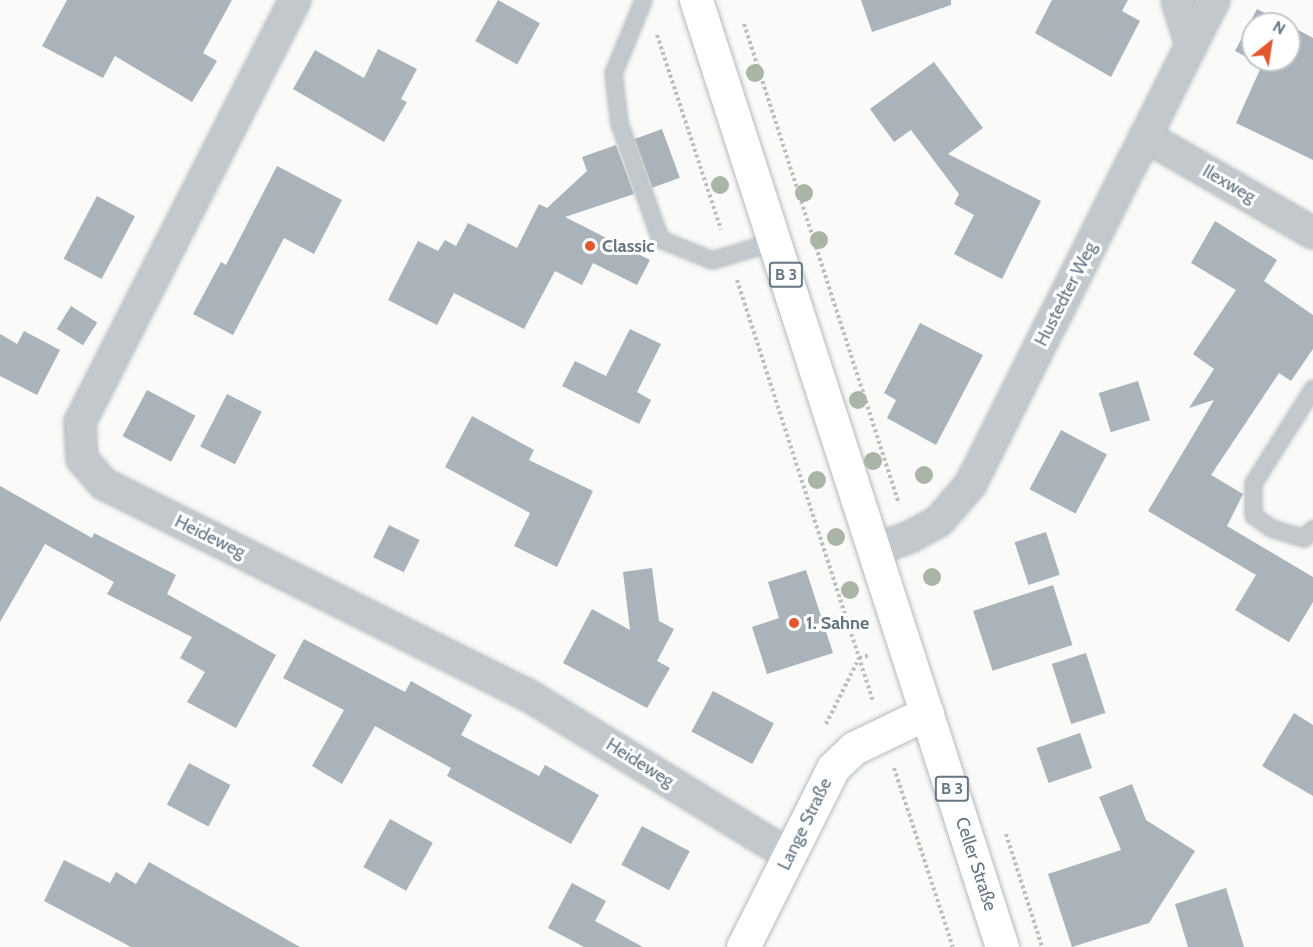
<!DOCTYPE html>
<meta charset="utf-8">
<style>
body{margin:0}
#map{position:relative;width:1313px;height:947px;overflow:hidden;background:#fafaf8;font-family:Cabin,sans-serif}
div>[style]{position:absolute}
.building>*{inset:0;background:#aab3b9;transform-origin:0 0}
.path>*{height:4px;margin-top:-2px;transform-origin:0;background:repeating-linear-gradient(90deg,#bbbfc2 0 3px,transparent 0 6px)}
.roads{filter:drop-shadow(0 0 2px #b3babf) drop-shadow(0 0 2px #b3babf)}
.lane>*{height:15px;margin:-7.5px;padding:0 7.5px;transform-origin:7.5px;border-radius:7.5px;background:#c3c8cc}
.street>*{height:30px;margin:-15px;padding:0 15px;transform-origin:15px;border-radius:15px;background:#c3c8cc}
.secondary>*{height:33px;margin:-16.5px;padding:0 16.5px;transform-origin:16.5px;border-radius:16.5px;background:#fff}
.primary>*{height:33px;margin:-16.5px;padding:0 16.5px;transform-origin:16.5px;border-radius:16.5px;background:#fff}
.trees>*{width:18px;height:18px;margin:-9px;border-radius:50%;background:#aab4a7}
.dots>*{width:16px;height:16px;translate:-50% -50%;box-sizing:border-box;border:3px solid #fff;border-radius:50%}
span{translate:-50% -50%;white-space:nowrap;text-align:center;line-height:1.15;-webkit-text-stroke:6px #fff;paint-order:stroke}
.shield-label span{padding:2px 4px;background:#fff;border:2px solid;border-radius:4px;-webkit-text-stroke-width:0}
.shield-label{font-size:16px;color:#657683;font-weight:700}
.street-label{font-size:18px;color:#657683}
.poi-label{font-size:18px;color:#657683;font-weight:700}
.left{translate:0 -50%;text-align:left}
.north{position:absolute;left:1241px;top:12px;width:60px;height:60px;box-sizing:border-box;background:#fff;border:2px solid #c1c8cd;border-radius:50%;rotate:30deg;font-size:16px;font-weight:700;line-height:24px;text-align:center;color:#657683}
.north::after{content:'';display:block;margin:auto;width:21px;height:27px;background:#e4572e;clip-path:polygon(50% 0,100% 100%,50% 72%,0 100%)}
</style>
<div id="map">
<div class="building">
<div style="clip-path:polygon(67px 0,232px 0,203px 53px,217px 61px,192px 102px,115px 56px,103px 78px,42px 46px)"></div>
<div style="left:498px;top:0;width:48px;height:47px;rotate:29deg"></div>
<div style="clip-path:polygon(861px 0,951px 0,951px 5px,872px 32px)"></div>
<div style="clip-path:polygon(1052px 0,1128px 0,1122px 11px,1140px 21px,1111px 77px,1035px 33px)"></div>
<div style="clip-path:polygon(1257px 9px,1286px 24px,1253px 24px,1253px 60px,1289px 60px,1289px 25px,1313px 38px,1313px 160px,1236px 123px,1262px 65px,1235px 51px)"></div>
<div style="clip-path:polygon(378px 49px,417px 69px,401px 99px,407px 102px,384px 142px,293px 89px,315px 50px,364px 78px)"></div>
<div style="clip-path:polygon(934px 62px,983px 128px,948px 154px,1041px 201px,1002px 279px,954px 254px,974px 215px,954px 204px,959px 194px,911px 130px,894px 142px,870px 109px)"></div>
<div style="left:662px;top:129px;width:52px;height:29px;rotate:70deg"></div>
<div style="clip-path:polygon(616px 145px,634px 194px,565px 217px,650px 260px,637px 285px,593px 263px,582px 285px,555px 271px,524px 329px,454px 293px,437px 325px,388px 300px,418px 241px,438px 251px,445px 240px,456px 246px,468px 223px,517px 248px,539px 204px,547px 208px,587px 171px,582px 157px)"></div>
<div style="clip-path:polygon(277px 166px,342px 200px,314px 254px,284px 238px,233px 335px,193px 314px,221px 262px,226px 265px)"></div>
<div style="left:97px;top:196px;width:43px;height:71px;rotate:28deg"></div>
<div style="clip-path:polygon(1215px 221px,1277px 260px,1264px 281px,1313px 315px,1313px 349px,1291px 381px,1279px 373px,1211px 475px,1243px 494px,1227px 526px,1313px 577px,1313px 602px,1289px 642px,1235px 610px,1256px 575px,1148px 511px,1214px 400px,1189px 408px,1214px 369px,1193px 354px,1236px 290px,1191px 263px)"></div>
<div style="left:71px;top:306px;width:31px;height:27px;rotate:32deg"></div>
<div style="clip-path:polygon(920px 323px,983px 355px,936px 445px,887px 418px,896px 400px,884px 393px)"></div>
<div style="clip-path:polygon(630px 329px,661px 344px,637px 392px,651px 400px,639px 424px,562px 386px,575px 361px,606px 376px)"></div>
<div style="clip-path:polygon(24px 331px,60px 350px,37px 395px,0 376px,0 334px,17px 344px)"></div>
<div style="left:1138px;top:381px;width:41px;height:41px;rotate:73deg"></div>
<div style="left:147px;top:390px;width:55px;height:52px;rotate:28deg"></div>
<div style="left:227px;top:394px;width:39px;height:59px;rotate:27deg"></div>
<div style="clip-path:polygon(472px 416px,534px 450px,529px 460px,593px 491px,557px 567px,514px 546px,530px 513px,445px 467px)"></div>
<div style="left:1061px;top:430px;width:52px;height:67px;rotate:28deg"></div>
<div style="clip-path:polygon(0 486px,92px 538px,94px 533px,176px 575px,167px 594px,276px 655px,236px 728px,187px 702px,205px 672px,180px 658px,192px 637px,107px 594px,114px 582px,45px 544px,0 622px)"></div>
<div style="left:389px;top:525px;width:34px;height:36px;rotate:26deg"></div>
<div style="left:1046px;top:532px;width:45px;height:33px;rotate:72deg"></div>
<div style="clip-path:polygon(652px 568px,659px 621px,674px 629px,657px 661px,670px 668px,647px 708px,563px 663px,592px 609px,630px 630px,623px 572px)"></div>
<div style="clip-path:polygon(806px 570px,833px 653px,767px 674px,752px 627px,779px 618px,768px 582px)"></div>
<div style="left:1053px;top:585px;width:63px;height:84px;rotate:72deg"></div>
<div style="clip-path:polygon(304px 639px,405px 692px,411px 681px,472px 715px,461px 735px,539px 776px,545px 765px,599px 795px,571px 844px,447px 776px,451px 768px,375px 726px,342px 784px,312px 766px,344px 710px,283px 678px)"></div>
<div style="left:1086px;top:653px;width:63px;height:36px;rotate:72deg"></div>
<div style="left:713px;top:691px;width:69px;height:46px;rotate:28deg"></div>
<div style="clip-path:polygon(1294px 713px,1313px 725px,1313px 796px,1262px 766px)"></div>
<div style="left:1080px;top:733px;width:37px;height:46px;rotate:71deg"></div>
<div style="left:189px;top:763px;width:47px;height:47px;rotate:28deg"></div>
<div style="clip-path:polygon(1132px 784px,1146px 820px,1195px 851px,1149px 923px,1072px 947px,1048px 874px,1121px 850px,1099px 797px)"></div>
<div style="left:390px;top:819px;width:49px;height:55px;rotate:29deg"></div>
<div style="left:642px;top:826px;width:54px;height:44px;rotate:28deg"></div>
<div style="clip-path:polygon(64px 860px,110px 883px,116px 872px,136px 884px,149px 862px,300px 947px,131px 947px,44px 901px)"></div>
<div style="clip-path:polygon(572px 883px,606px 901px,595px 921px,643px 947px,584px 947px,548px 928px)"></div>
<div style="clip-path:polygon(1226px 888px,1244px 947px,1188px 947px,1175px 904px)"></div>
</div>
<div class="path">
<div style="left:744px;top:24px;width:504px;rotate:72.1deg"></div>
<div style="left:657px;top:35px;width:205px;rotate:71.8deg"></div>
<div style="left:737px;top:280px;width:442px;rotate:72.1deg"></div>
<div style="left:826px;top:724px;width:74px;rotate:-63.4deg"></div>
<div style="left:859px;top:658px;width:11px;rotate:-15deg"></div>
<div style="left:894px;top:768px;width:188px;rotate:71.8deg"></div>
<div style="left:1006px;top:834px;width:119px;rotate:72.3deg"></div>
</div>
<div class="roads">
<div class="lane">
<div style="left:643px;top:0;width:79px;rotate:112.3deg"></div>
<div style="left:613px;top:73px;width:50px;rotate:83.2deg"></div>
<div style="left:619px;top:123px;width:123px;rotate:70.5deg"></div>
<div style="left:660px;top:239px;width:56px;rotate:22deg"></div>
<div style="left:712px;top:260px;width:66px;rotate:-16.8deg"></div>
<div style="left:1313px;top:388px;width:112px;rotate:122.3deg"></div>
<div style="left:1253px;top:483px;width:32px;rotate:90deg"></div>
<div style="left:1253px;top:515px;width:22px;rotate:36deg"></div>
<div style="left:1271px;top:528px;width:34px;rotate:17deg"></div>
<div style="left:1304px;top:538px;width:13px;rotate:-48deg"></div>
</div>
<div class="street">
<div style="left:295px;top:0;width:474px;rotate:117deg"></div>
<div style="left:80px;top:422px;width:37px;rotate:87deg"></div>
<div style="left:82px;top:459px;width:33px;rotate:49deg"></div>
<div style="left:104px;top:484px;width:471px;rotate:26.5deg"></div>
<div style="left:526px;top:694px;width:310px;rotate:31.5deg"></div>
<div style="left:1177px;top:0;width:47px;rotate:72.7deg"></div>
<div style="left:1145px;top:136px;width:194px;rotate:30deg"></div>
<div style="left:877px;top:549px;width:35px;rotate:-20deg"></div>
<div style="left:910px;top:537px;width:33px;rotate:-29deg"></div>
<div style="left:939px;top:521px;width:48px;rotate:-49.3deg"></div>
<div style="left:970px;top:485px;width:543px;rotate:-63.29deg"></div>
</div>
<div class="secondary">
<div style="left:743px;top:947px;width:200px;rotate:-63.3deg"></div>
<div style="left:833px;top:768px;width:29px;rotate:-44deg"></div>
<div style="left:854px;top:748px;width:81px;rotate:-25.6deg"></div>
</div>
<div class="primary">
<div style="left:696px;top:0;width:995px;rotate:72.09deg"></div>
</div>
</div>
<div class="trees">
<div style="left:755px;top:73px"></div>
<div style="left:720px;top:185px"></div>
<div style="left:804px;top:193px"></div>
<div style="left:819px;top:240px"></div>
<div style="left:858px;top:400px"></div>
<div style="left:873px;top:461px"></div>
<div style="left:924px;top:475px"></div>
<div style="left:817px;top:480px"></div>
<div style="left:836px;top:537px"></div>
<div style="left:932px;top:577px"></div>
<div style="left:850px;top:590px"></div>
</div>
<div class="dots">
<div style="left:590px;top:246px;background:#e4572e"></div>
<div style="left:794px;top:623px;background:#e4572e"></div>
</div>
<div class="shield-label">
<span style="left:786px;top:275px">B 3</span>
<span style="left:952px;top:789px">B 3</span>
</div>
<div class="street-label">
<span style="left:1229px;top:184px;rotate:30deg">Ilexweg</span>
<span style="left:1066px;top:294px;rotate:-63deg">Hustedter Weg</span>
<span style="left:210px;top:537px;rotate:26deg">Heideweg</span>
<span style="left:640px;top:763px;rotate:32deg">Heideweg</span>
<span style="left:805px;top:824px;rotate:-64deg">Lange Straße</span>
<span style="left:976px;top:864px;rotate:72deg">Celler Straße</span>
</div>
<div class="poi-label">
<span class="left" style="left:602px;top:246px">Classic</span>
<span class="left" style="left:806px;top:623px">1. Sahne</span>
</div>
<div class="north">N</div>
</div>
